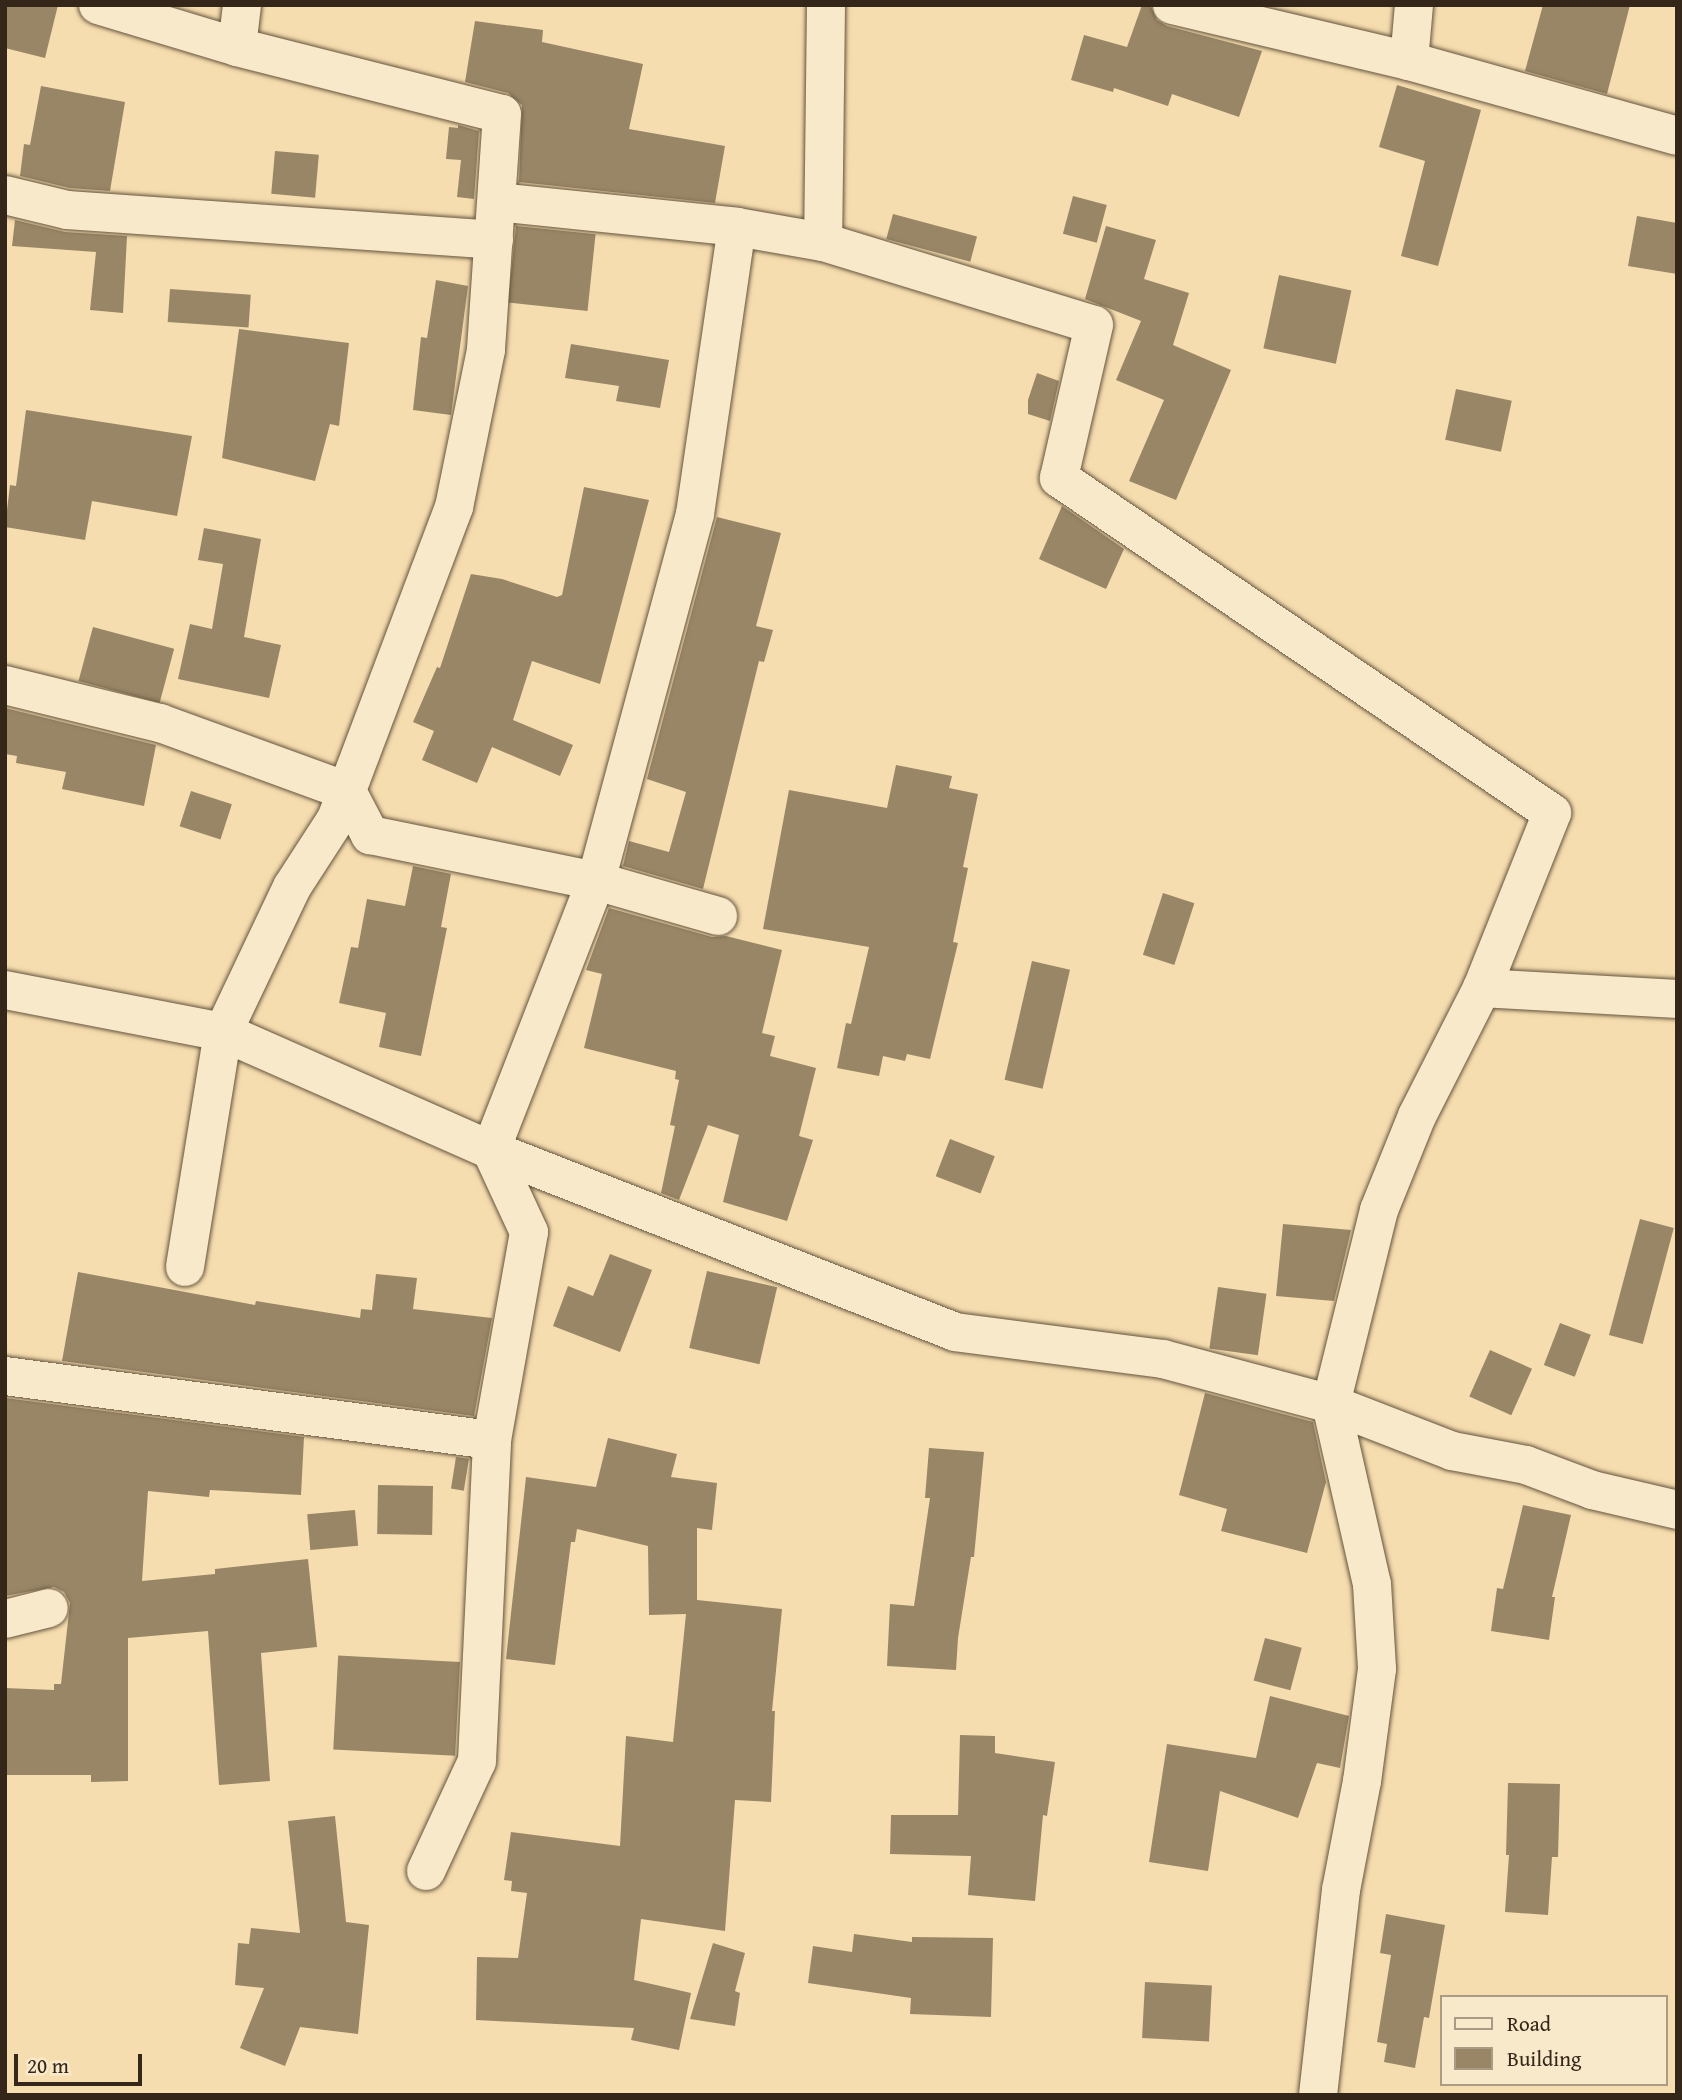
<!DOCTYPE html>
<style>
body{margin:0}
#map{position:relative;width:1682px;height:2100px;overflow:hidden;background:#f6ddaf;font-family:"Gentium Book Plus",serif}
div>[style]{position:absolute}
.building>*{inset:0;background:#998667;transform-origin:0 0}
.roads{filter:drop-shadow(0 0 2px #64543e) drop-shadow(0 0 2px #64543e)}
.street>*{height:38px;margin:-19px;padding:0 19px;transform-origin:19px;border-radius:19px;background:#f9e9cb}
span{translate:-50% -50%;white-space:nowrap;text-align:center;line-height:1.15;-webkit-text-stroke:5px #f9e9cb;paint-order:stroke}
.frame{position:absolute;inset:0;border:7px solid #342719;pointer-events:none}
.legend{position:absolute;left:1440px;top:1995px;width:228px;height:91px;box-sizing:border-box;background:#f9e9cb;border:2px solid #aa9b84;margin:0;padding:9px 12px;list-style:none;font-size:21px;color:#342719}
.legend li{display:flex;align-items:center;gap:14px;height:35px}
.legend b{width:35px;border:2px solid #aa9b84}
.scale{position:absolute;left:14px;top:2054px;width:128px;height:32px;box-sizing:border-box;border:4px solid #342719;border-top:0;padding-left:9px;font-size:21px;line-height:24px;white-space:nowrap;color:#342719;-webkit-text-stroke:5px #f9e9cb;paint-order:stroke}
</style>
<div id="map">
<div class="building">
<div style="clip-path:polygon(5px 5px,58px 5px,45px 58px,5px 48px)"></div>
<div style="clip-path:polygon(1142px 5px,1151px 7px,1157px 20px,1167px 26px,1262px 51px,1239px 117px,1172px 94px,1168px 106px,1114px 88px,1113px 92px,1071px 80px,1084px 35px,1127px 47px)"></div>
<div style="clip-path:polygon(1543px 5px,1630px 5px,1607px 94px,1525px 71px)"></div>
<div style="clip-path:polygon(475px 21px,543px 30px,542px 42px,643px 64px,629px 129px,725px 146px,715px 203px,519px 182px,522px 105px,508px 93px,465px 82px)"></div>
<div style="clip-path:polygon(1397px 85px,1481px 110px,1438px 266px,1401px 256px,1425px 161px,1379px 147px)"></div>
<div style="clip-path:polygon(41px 86px,125px 102px,110px 191px,70px 188px,20px 176px,24px 144px,30px 145px)"></div>
<div style="clip-path:polygon(458px 125px,479px 131px,474px 199px,457px 197px,461px 160px,446px 159px,449px 127px,458px 128px)"></div>
<div style="left:275px;top:151px;width:44px;height:43px;rotate:5deg"></div>
<div style="left:1073px;top:196px;width:35px;height:39px;rotate:15deg"></div>
<div style="left:893px;top:214px;width:87px;height:26px;rotate:15deg"></div>
<div style="clip-path:polygon(1637px 216px,1677px 223px,1677px 274px,1628px 266px)"></div>
<div style="clip-path:polygon(15px 220px,65px 232px,127px 236px,123px 313px,90px 310px,96px 252px,12px 246px)"></div>
<div style="left:516px;top:226px;width:80px;height:77px;rotate:6deg"></div>
<div style="clip-path:polygon(1106px 226px,1156px 240px,1144px 279px,1189px 293px,1173px 345px,1231px 370px,1176px 500px,1129px 481px,1164px 400px,1116px 380px,1141px 321px,1085px 299px)"></div>
<div style="left:1279px;top:275px;width:74px;height:75px;rotate:12deg"></div>
<div style="clip-path:polygon(436px 280px,468px 286px,451px 415px,413px 410px,421px 337px,427px 338px)"></div>
<div style="left:170px;top:289px;width:81px;height:33px;rotate:4deg"></div>
<div style="clip-path:polygon(239px 329px,349px 343px,339px 426px,330px 424px,315px 481px,222px 458px)"></div>
<div style="clip-path:polygon(571px 344px,669px 360px,660px 408px,616px 401px,619px 386px,565px 378px)"></div>
<div style="clip-path:polygon(1037px 373px,1059px 381px,1050px 421px,1028px 414px,1028px 400px)"></div>
<div style="left:1456px;top:389px;width:57px;height:52px;rotate:12deg"></div>
<div style="clip-path:polygon(26px 410px,192px 436px,177px 516px,92px 501px,85px 540px,5px 527px,10px 485px,16px 486px)"></div>
<div style="clip-path:polygon(584px 487px,649px 500px,600px 684px,532px 661px,513px 720px,573px 745px,560px 776px,492px 747px,477px 783px,422px 760px,434px 731px,413px 722px,437px 667px,440px 668px,471px 574px,502px 579px,557px 597px,562px 595px)"></div>
<div style="clip-path:polygon(1062px 506px,1124px 549px,1106px 589px,1039px 559px)"></div>
<div style="clip-path:polygon(717px 517px,781px 533px,756px 626px,773px 630px,764px 662px,759px 661px,703px 889px,623px 866px,629px 841px,669px 852px,686px 792px,647px 779px)"></div>
<div style="clip-path:polygon(204px 528px,261px 539px,244px 637px,281px 645px,269px 698px,178px 679px,190px 624px,212px 629px,223px 564px,198px 560px)"></div>
<div style="left:93px;top:627px;width:84px;height:56px;rotate:15deg"></div>
<div style="clip-path:polygon(5px 708px,156px 745px,144px 806px,62px 789px,66px 772px,16px 763px,17px 756px,5px 754px)"></div>
<div style="clip-path:polygon(896px 765px,952px 776px,949px 788px,978px 794px,963px 867px,968px 868px,953px 942px,958px 943px,930px 1059px,907px 1054px,905px 1061px,883px 1056px,879px 1076px,837px 1068px,846px 1023px,851px 1024px,869px 947px,763px 929px,789px 790px,887px 808px)"></div>
<div style="left:191px;top:791px;width:43px;height:37px;rotate:18deg"></div>
<div style="clip-path:polygon(413px 866px,451px 874px,441px 927px,447px 928px,421px 1056px,379px 1047px,386px 1013px,339px 1003px,351px 947px,358px 948px,367px 899px,405px 906px)"></div>
<div style="left:1163px;top:893px;width:33px;height:65px;rotate:18deg"></div>
<div style="clip-path:polygon(609px 908px,712px 937px,726px 936px,782px 950px,762px 1033px,775px 1036px,770px 1056px,816px 1068px,799px 1136px,813px 1140px,787px 1221px,723px 1202px,739px 1135px,708px 1125px,679px 1200px,661px 1193px,675px 1126px,670px 1125px,679px 1080px,675px 1079px,676px 1071px,584px 1048px,602px 974px,586px 970px)"></div>
<div style="left:1032px;top:961px;width:39px;height:122px;rotate:13deg"></div>
<div style="left:950px;top:1139px;width:48px;height:40px;rotate:21deg"></div>
<div style="left:1640px;top:1219px;width:35px;height:120px;rotate:15deg"></div>
<div style="clip-path:polygon(1283px 1224px,1351px 1230px,1334px 1301px,1276px 1296px)"></div>
<div style="clip-path:polygon(610px 1254px,652px 1270px,620px 1352px,553px 1326px,568px 1286px,593px 1296px)"></div>
<div style="left:707px;top:1271px;width:72px;height:79px;rotate:13deg"></div>
<div style="clip-path:polygon(78px 1272px,255px 1305px,256px 1301px,360px 1318px,361px 1309px,372px 1310px,376px 1274px,417px 1278px,413px 1309px,492px 1318px,474px 1416px,62px 1361px)"></div>
<div style="left:1218px;top:1287px;width:49px;height:62px;rotate:8deg"></div>
<div style="left:1560px;top:1323px;width:33px;height:45px;rotate:21deg"></div>
<div style="left:1490px;top:1350px;width:46px;height:51px;rotate:24deg"></div>
<div style="clip-path:polygon(1205px 1393px,1313px 1422px,1326px 1482px,1307px 1553px,1221px 1531px,1227px 1509px,1179px 1495px)"></div>
<div style="clip-path:polygon(5px 1398px,304px 1437px,301px 1495px,210px 1490px,209px 1497px,148px 1491px,142px 1581px,215px 1574px,215px 1569px,308px 1559px,317px 1647px,261px 1653px,270px 1781px,219px 1785px,208px 1631px,128px 1638px,128px 1781px,91px 1782px,91px 1775px,5px 1775px,5px 1688px,54px 1690px,54px 1684px,61px 1684px,70px 1603px,64px 1592px,54px 1587px,5px 1596px)"></div>
<div style="clip-path:polygon(608px 1438px,677px 1454px,671px 1477px,717px 1483px,712px 1530px,697px 1528px,697px 1600px,782px 1609px,772px 1711px,775px 1711px,771px 1802px,735px 1800px,725px 1931px,641px 1919px,634px 1980px,691px 1993px,679px 2050px,631px 2040px,634px 2028px,476px 2020px,477px 1957px,518px 1958px,527px 1893px,511px 1891px,512px 1881px,504px 1880px,511px 1832px,620px 1846px,626px 1736px,673px 1742px,686px 1614px,649px 1615px,648px 1546px,577px 1529px,575px 1542px,571px 1542px,555px 1665px,506px 1659px,526px 1477px,596px 1487px)"></div>
<div style="clip-path:polygon(929px 1448px,984px 1452px,974px 1557px,971px 1557px,958px 1638px,956px 1670px,887px 1666px,890px 1604px,914px 1606px,930px 1498px,925px 1498px)"></div>
<div style="left:456px;top:1457px;width:13px;height:32px;rotate:9deg"></div>
<div style="left:378px;top:1485px;width:55px;height:49px;rotate:1deg"></div>
<div style="clip-path:polygon(1523px 1505px,1571px 1515px,1552px 1597px,1555px 1597px,1549px 1640px,1491px 1631px,1497px 1588px,1503px 1589px)"></div>
<div style="left:355px;top:1510px;width:36px;height:48px;rotate:85deg"></div>
<div style="left:1265px;top:1638px;width:38px;height:44px;rotate:15deg"></div>
<div style="left:460px;top:1662px;width:94px;height:122px;rotate:93deg"></div>
<div style="clip-path:polygon(1270px 1696px,1349px 1716px,1340px 1768px,1317px 1763px,1298px 1818px,1220px 1791px,1208px 1871px,1149px 1862px,1167px 1744px,1256px 1758px)"></div>
<div style="clip-path:polygon(960px 1735px,995px 1736px,995px 1753px,1055px 1762px,1047px 1816px,1043px 1815px,1035px 1901px,968px 1895px,971px 1856px,890px 1854px,891px 1815px,958px 1815px)"></div>
<div style="clip-path:polygon(1508px 1783px,1560px 1784px,1558px 1857px,1552px 1857px,1548px 1915px,1505px 1912px,1509px 1855px,1506px 1855px)"></div>
<div style="clip-path:polygon(335px 1816px,346px 1922px,369px 1925px,358px 2034px,300px 2027px,285px 2066px,240px 2048px,264px 1988px,235px 1985px,238px 1943px,249px 1944px,251px 1928px,300px 1933px,288px 1821px)"></div>
<div style="clip-path:polygon(1386px 1914px,1445px 1925px,1429px 2018px,1424px 2017px,1415px 2068px,1384px 2062px,1387px 2044px,1377px 2042px,1391px 1955px,1380px 1953px)"></div>
<div style="clip-path:polygon(854px 1934px,912px 1942px,912px 1937px,993px 1938px,991px 2017px,910px 2014px,911px 1998px,808px 1983px,813px 1946px,852px 1952px)"></div>
<div style="clip-path:polygon(713px 1943px,745px 1953px,735px 1991px,740px 1993px,735px 2026px,690px 2019px)"></div>
<div style="left:1145px;top:1982px;width:67px;height:56px;rotate:3deg"></div>
</div>
<div class="roads">
<div class="street">
<div style="left:98px;top:5px;width:145px;rotate:16.8deg"></div>
<div style="left:237px;top:47px;width:273px;rotate:14.2deg"></div>
<div style="left:502px;top:114px;width:237px;rotate:93.9deg"></div>
<div style="left:486px;top:350px;width:160px;rotate:101.5deg"></div>
<div style="left:454px;top:507px;width:334px;rotate:110.7deg"></div>
<div style="left:336px;top:819px;width:81px;rotate:122.9deg"></div>
<div style="left:292px;top:887px;width:161px;rotate:115.4deg"></div>
<div style="left:223px;top:1032px;width:238px;rotate:99.2deg"></div>
<div style="left:826px;top:5px;width:237px;rotate:90.7deg"></div>
<div style="left:823px;top:242px;width:283px;rotate:17deg"></div>
<div style="left:1094px;top:325px;width:157px;rotate:102.9deg"></div>
<div style="left:1059px;top:478px;width:596px;rotate:34.2deg"></div>
<div style="left:1552px;top:813px;width:188px;rotate:111.8deg"></div>
<div style="left:1482px;top:988px;width:144px;rotate:116.9deg"></div>
<div style="left:1417px;top:1116px;width:101px;rotate:112deg"></div>
<div style="left:1379px;top:1210px;width:200px;rotate:103.9deg"></div>
<div style="left:1331px;top:1404px;width:185px;rotate:77.2deg"></div>
<div style="left:1372px;top:1584px;width:85px;rotate:86.6deg"></div>
<div style="left:1377px;top:1669px;width:113px;rotate:97.6deg"></div>
<div style="left:1362px;top:1781px;width:111px;rotate:100.9deg"></div>
<div style="left:1341px;top:1890px;width:206px;rotate:96.4deg"></div>
<div style="left:1172px;top:5px;width:244px;rotate:13.3deg"></div>
<div style="left:1409px;top:61px;width:278px;rotate:15.6deg"></div>
<div style="left:237px;top:47px;width:42px;rotate:-83.2deg"></div>
<div style="left:1409px;top:61px;width:56px;rotate:-84.9deg"></div>
<div style="left:5px;top:195px;width:64px;rotate:13.6deg"></div>
<div style="left:67px;top:210px;width:428px;rotate:4deg"></div>
<div style="left:497px;top:202px;width:241px;rotate:5.9deg"></div>
<div style="left:737px;top:227px;width:87px;rotate:9.9deg"></div>
<div style="left:5px;top:685px;width:160px;rotate:13.8deg"></div>
<div style="left:160px;top:723px;width:199px;rotate:20deg"></div>
<div style="left:347px;top:791px;width:50px;rotate:62.4deg"></div>
<div style="left:370px;top:835px;width:231px;rotate:11.5deg"></div>
<div style="left:596px;top:881px;width:127px;rotate:16deg"></div>
<div style="left:1482px;top:988px;width:195px;rotate:3.2deg"></div>
<div style="left:5px;top:990px;width:222px;rotate:10.9deg"></div>
<div style="left:223px;top:1032px;width:293px;rotate:23.8deg"></div>
<div style="left:491px;top:1150px;width:498px;rotate:21.4deg"></div>
<div style="left:955px;top:1332px;width:210px;rotate:7.4deg"></div>
<div style="left:1163px;top:1359px;width:174px;rotate:15deg"></div>
<div style="left:1331px;top:1404px;width:130px;rotate:21.2deg"></div>
<div style="left:1452px;top:1451px;width:75px;rotate:10.7deg"></div>
<div style="left:1526px;top:1465px;width:71px;rotate:20.7deg"></div>
<div style="left:1592px;top:1490px;width:87px;rotate:13.2deg"></div>
<div style="left:5px;top:1376px;width:491px;rotate:7.5deg"></div>
<div style="left:5px;top:1619px;width:45px;rotate:-14deg"></div>
<div style="left:426px;top:1871px;width:121px;rotate:-65.1deg"></div>
<div style="left:477px;top:1761px;width:321px;rotate:-87.3deg"></div>
<div style="left:492px;top:1440px;width:211px;rotate:-79.9deg"></div>
<div style="left:529px;top:1232px;width:90px;rotate:-114.9deg"></div>
<div style="left:491px;top:1150px;width:289px;rotate:-68.7deg"></div>
<div style="left:596px;top:881px;width:380px;rotate:-74.9deg"></div>
<div style="left:695px;top:514px;width:290px;rotate:-81.7deg"></div>
</div>
</div>
<div class="frame"></div>
<ul class="legend">
<li><b style="height:9px;background:#f9e9cb"></b>Road</li>
<li><b style="height:19px;background:#998667"></b>Building</li>
</ul>
<div class="scale">20 m</div>
</div>
